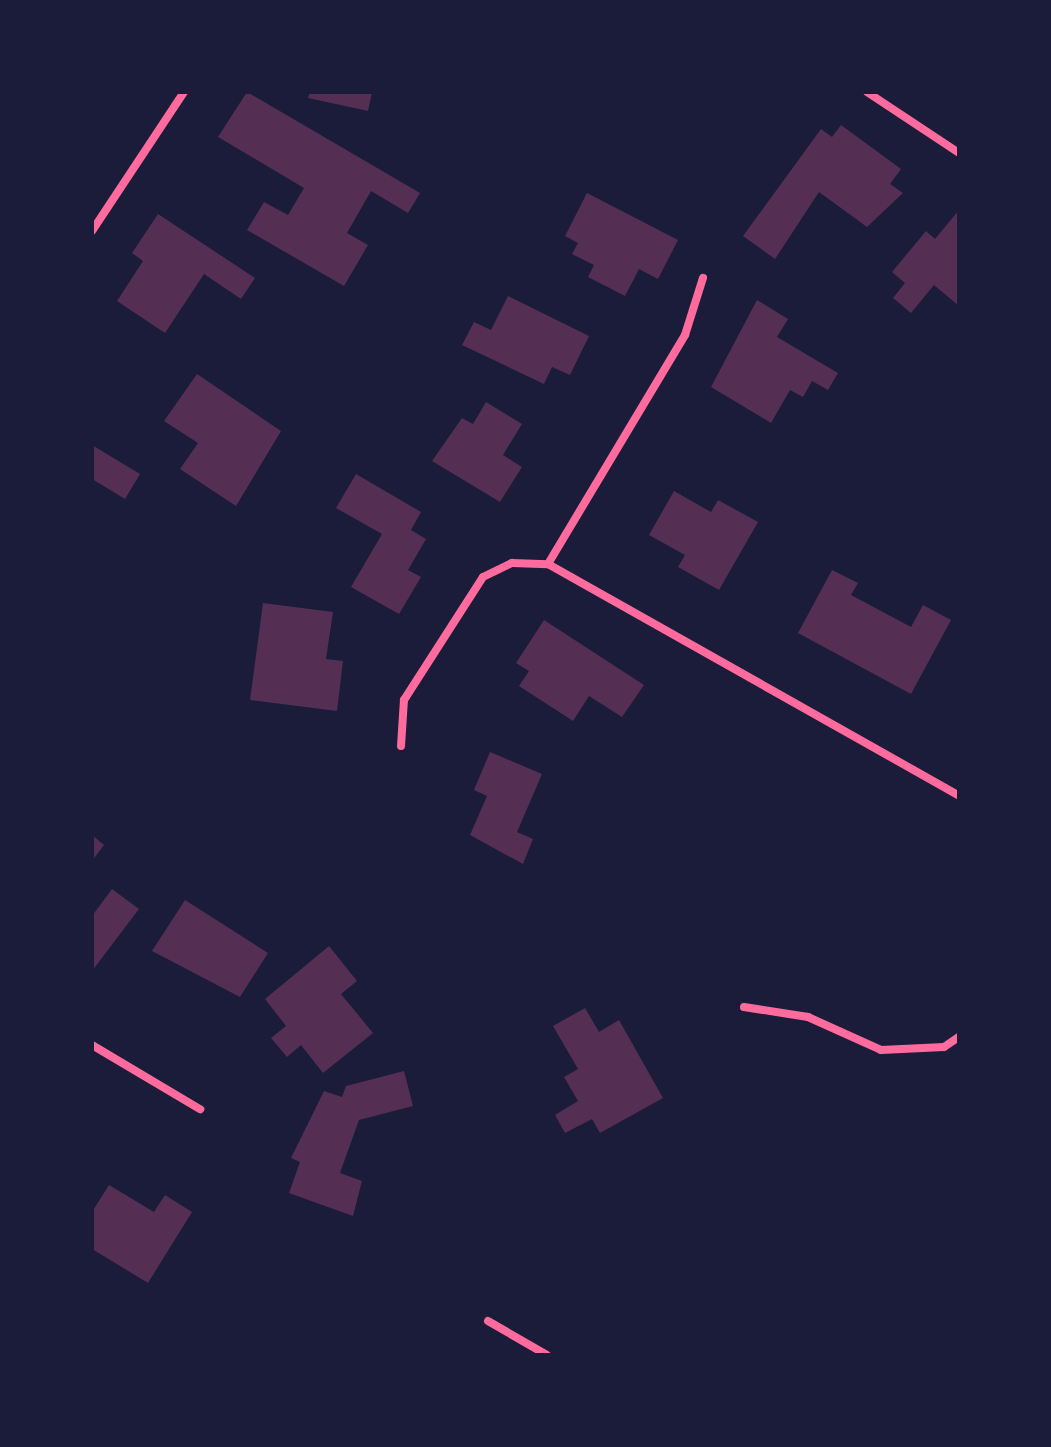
<!DOCTYPE html>
<style>
body{margin:0}
#map{position:relative;width:1051px;height:1447px;overflow:hidden;background:#1b1b3a;font-family:Inter,sans-serif}
div>[style]{position:absolute}
.building>*{inset:0;background:#542f53}
.minor>*{height:8px;margin:-4px;padding:0 4px;transform-origin:4px;border-radius:4px;background:#ff6b9d}
span{translate:-50% -50%;white-space:nowrap;text-align:center;line-height:1.15;-webkit-text-stroke:8px #1b1b3a;paint-order:stroke}
.frame{position:absolute;inset:0;border:94px solid #1b1b3a;pointer-events:none}
</style>
<div id="map">
<div class="building">
<div style="clip-path:polygon(247px 92px,420px 193px,408px 213px,371px 191px,347px 233px,368px 245px,344px 286px,247px 230px,264px 202px,288px 215px,304px 188px,218px 137px)"></div>
<div style="clip-path:polygon(310px 92px,372px 92px,368px 111px,308px 98px)"></div>
<div style="clip-path:polygon(841px 125px,901px 169px,890px 184px,903px 193px,867px 227px,819px 192px,775px 259px,743px 236px,821px 129px,832px 137px)"></div>
<div style="clip-path:polygon(587px 193px,678px 240px,658px 279px,639px 269px,625px 296px,588px 277px,594px 265px,572px 254px,578px 243px,565px 236px)"></div>
<div style="clip-path:polygon(959px 210px,959px 306px,934px 285px,911px 313px,893px 298px,905px 283px,892px 272px,926px 231px,935px 239px)"></div>
<div style="clip-path:polygon(158px 214px,255px 278px,241px 299px,204px 274px,165px 333px,117px 301px,143px 261px,132px 253px)"></div>
<div style="clip-path:polygon(508px 296px,589px 336px,570px 375px,552px 367px,544px 384px,462px 345px,474px 322px,491px 330px)"></div>
<div style="clip-path:polygon(757px 300px,788px 319px,777px 337px,838px 373px,828px 390px,812px 381px,803px 397px,790px 390px,771px 423px,711px 387px)"></div>
<div style="clip-path:polygon(197px 374px,281px 431px,236px 506px,180px 469px,198px 443px,164px 421px)"></div>
<div style="clip-path:polygon(486px 402px,522px 424px,503px 455px,522px 467px,500px 502px,432px 461px,462px 418px,473px 424px)"></div>
<div style="clip-path:polygon(92px 445px,140px 474px,125px 499px,92px 479px)"></div>
<div style="clip-path:polygon(356px 474px,421px 512px,411px 530px,426px 539px,408px 570px,421px 577px,399px 614px,351px 587px,382px 534px,336px 508px)"></div>
<div style="clip-path:polygon(674px 491px,711px 512px,718px 500px,758px 522px,719px 590px,678px 567px,685px 555px,649px 535px)"></div>
<div style="clip-path:polygon(832px 570px,858px 583px,851px 595px,911px 627px,923px 605px,951px 620px,911px 694px,798px 633px)"></div>
<div style="clip-path:polygon(263px 603px,333px 612px,326px 659px,343px 661px,337px 711px,250px 700px)"></div>
<div style="clip-path:polygon(544px 620px,644px 685px,622px 717px,589px 696px,573px 721px,519px 686px,529px 671px,516px 663px)"></div>
<div style="clip-path:polygon(490px 752px,542px 774px,517px 832px,533px 839px,523px 864px,470px 835px,487px 796px,474px 790px)"></div>
<div style="clip-path:polygon(92px 835px,104px 845px,92px 861px)"></div>
<div style="clip-path:polygon(112px 889px,139px 909px,92px 971px,92px 916px)"></div>
<div style="clip-path:polygon(185px 900px,268px 953px,240px 997px,152px 951px)"></div>
<div style="clip-path:polygon(329px 946px,357px 981px,341px 994px,373px 1033px,323px 1073px,301px 1045px,287px 1057px,271px 1038px,286px 1026px,265px 999px)"></div>
<div style="clip-path:polygon(585px 1008px,599px 1032px,619px 1020px,663px 1098px,600px 1133px,592px 1119px,565px 1133px,555px 1115px,578px 1101px,564px 1077px,578px 1069px,553px 1026px)"></div>
<div style="clip-path:polygon(404px 1071px,413px 1106px,359px 1120px,340px 1173px,362px 1181px,353px 1216px,289px 1193px,300px 1162px,291px 1158px,324px 1091px,342px 1097px,346px 1086px)"></div>
<div style="clip-path:polygon(109px 1185px,154px 1212px,165px 1195px,192px 1212px,148px 1283px,92px 1249px,92px 1212px)"></div>
</div>
<div class="minor">
<div style="left:867px;top:92px;width:110px;rotate:33.5deg"></div>
<div style="left:92px;top:231px;width:167px;rotate:-56.5deg"></div>
<div style="left:548px;top:564px;width:267px;rotate:-59.1deg"></div>
<div style="left:685px;top:335px;width:60px;rotate:-72.5deg"></div>
<div style="left:401px;top:746px;width:46px;rotate:-86.3deg"></div>
<div style="left:404px;top:700px;width:146px;rotate:-57.3deg"></div>
<div style="left:483px;top:577px;width:32px;rotate:-26deg"></div>
<div style="left:512px;top:563px;width:36px;rotate:2deg"></div>
<div style="left:548px;top:564px;width:472px;rotate:29.4deg"></div>
<div style="left:744px;top:1007px;width:65px;rotate:8.9deg"></div>
<div style="left:808px;top:1017px;width:80px;rotate:24.3deg"></div>
<div style="left:881px;top:1050px;width:63px;rotate:-2.7deg"></div>
<div style="left:944px;top:1047px;width:18px;rotate:-34deg"></div>
<div style="left:92px;top:1045px;width:126px;rotate:30.7deg"></div>
<div style="left:488px;top:1321px;width:68px;rotate:30deg"></div>
</div>
<div class="frame"></div>
</div>
